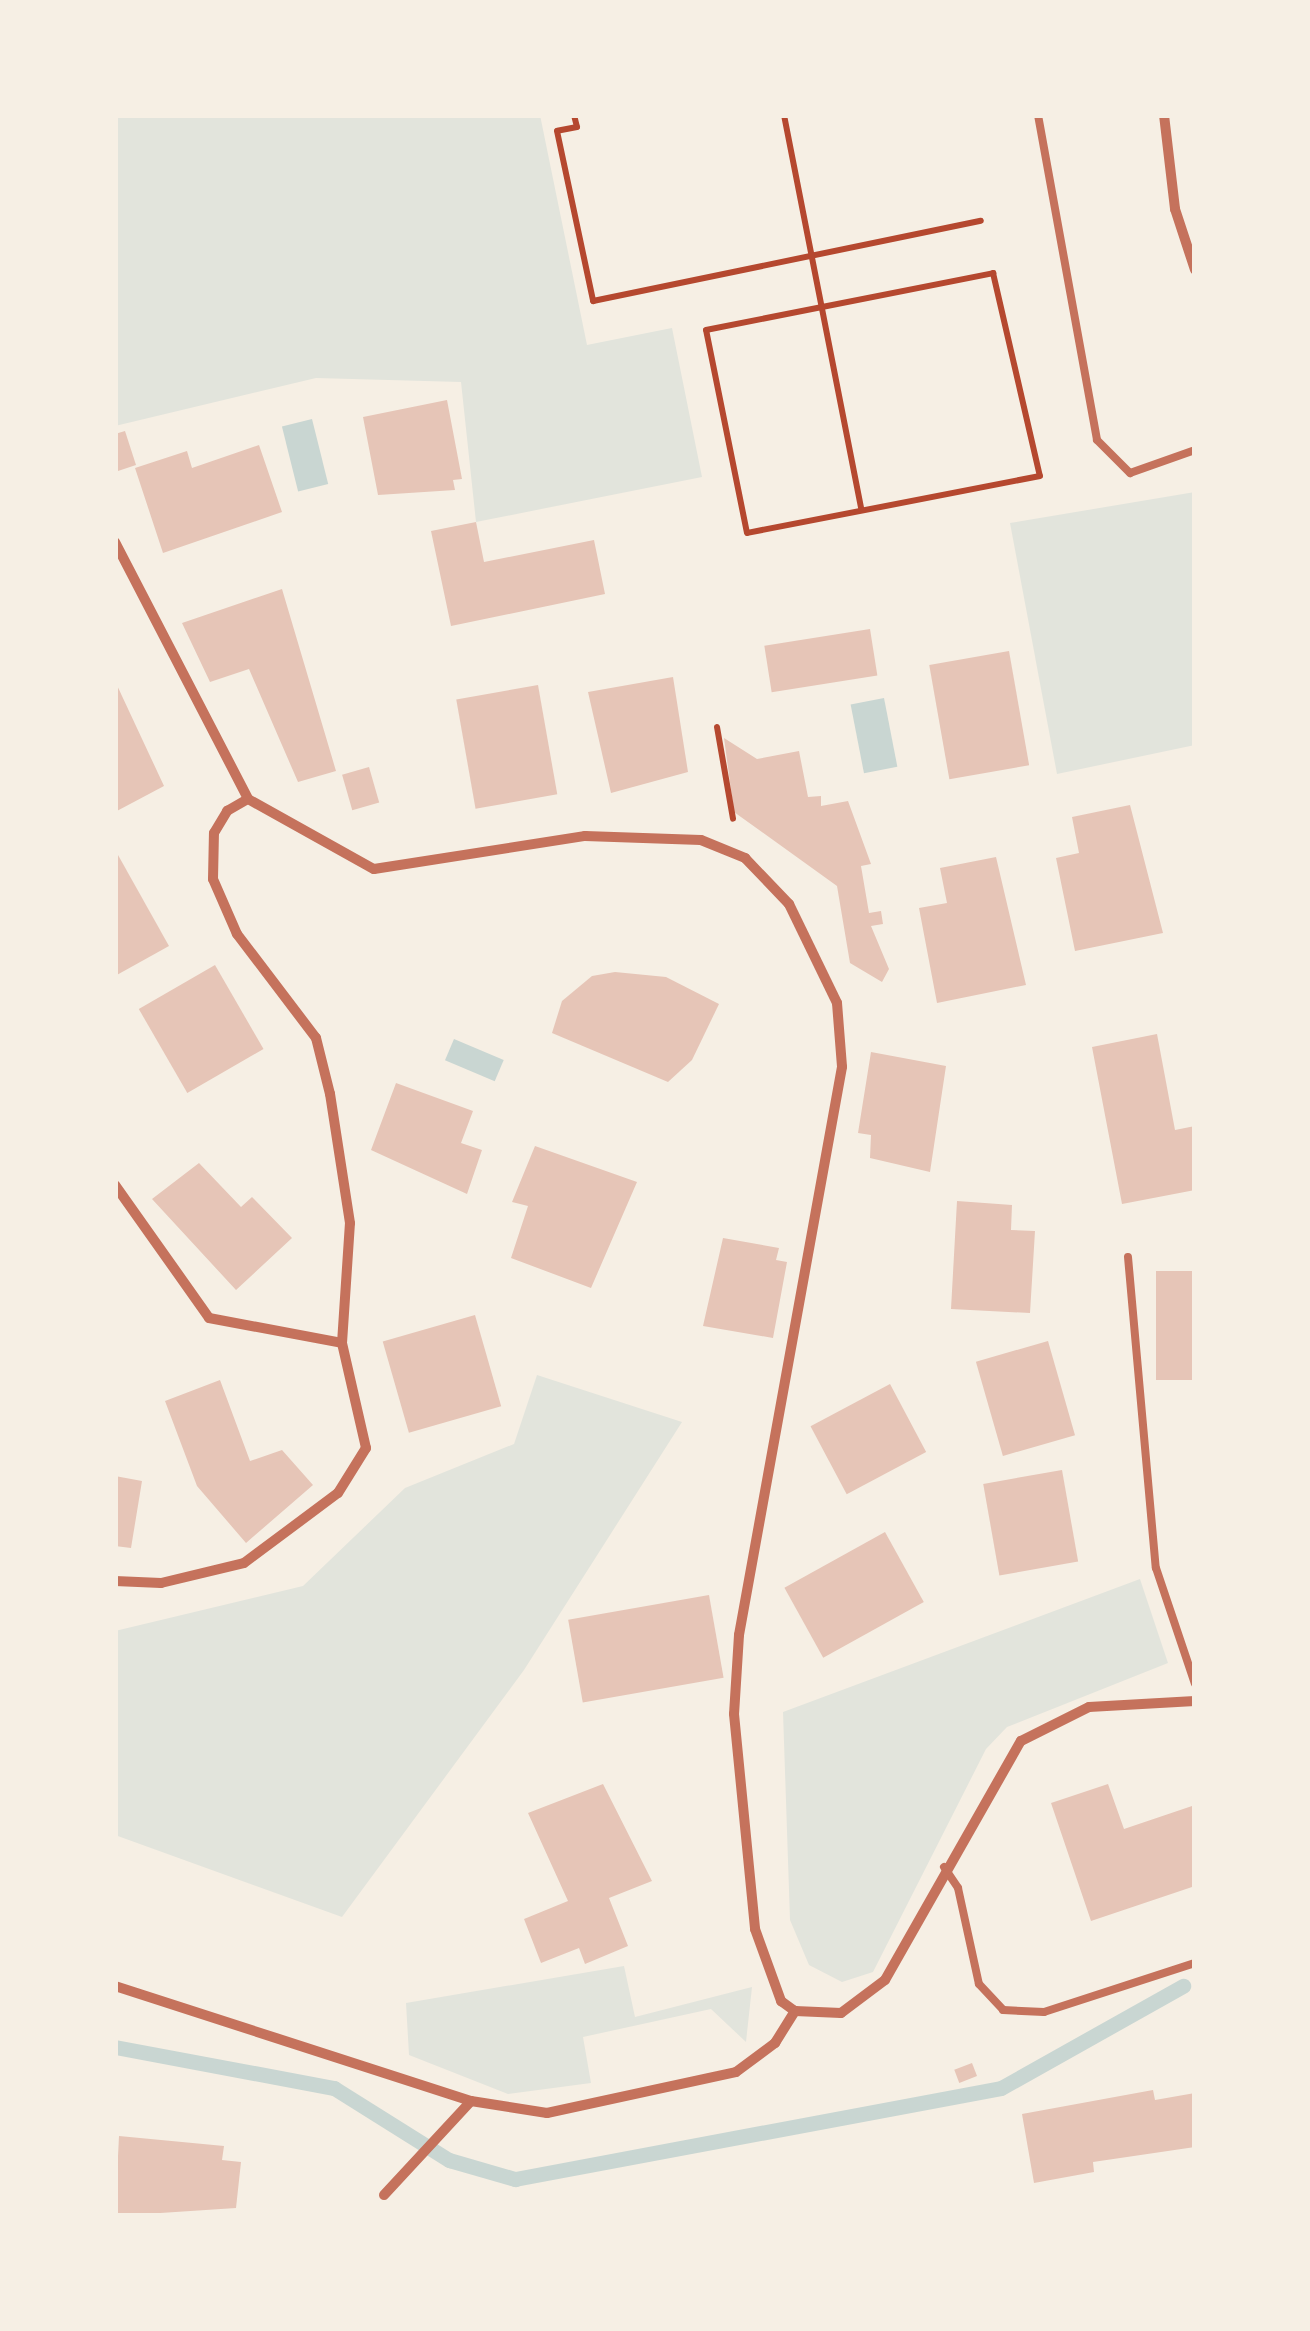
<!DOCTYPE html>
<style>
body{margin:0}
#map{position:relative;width:1310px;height:2331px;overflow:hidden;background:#f6efe4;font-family:"Exo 2",sans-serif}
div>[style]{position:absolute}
.green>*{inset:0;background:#e2e4dc}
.water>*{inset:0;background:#c9d6d2;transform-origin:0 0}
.stream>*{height:15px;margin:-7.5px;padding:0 7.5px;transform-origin:7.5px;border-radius:7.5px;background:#c9d6d2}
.building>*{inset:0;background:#e6c5b7;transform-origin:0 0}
.path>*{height:6px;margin:-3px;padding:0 3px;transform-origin:3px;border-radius:3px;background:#b5482f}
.service>*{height:8px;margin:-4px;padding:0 4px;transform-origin:4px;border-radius:4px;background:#c5725c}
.minor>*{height:10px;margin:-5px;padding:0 5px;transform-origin:5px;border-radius:5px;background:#c5725c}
span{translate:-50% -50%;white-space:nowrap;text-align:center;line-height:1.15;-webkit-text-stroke:9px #f6efe4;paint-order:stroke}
.frame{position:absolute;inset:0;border:118px solid #f6efe4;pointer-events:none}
</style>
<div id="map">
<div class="green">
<div style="clip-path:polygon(115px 115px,540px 115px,587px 345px,672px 328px,702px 477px,476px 522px,461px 382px,316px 378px,115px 426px)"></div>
<div style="clip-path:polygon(1195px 492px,1195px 745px,1057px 774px,1010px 523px)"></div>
<div style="clip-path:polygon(537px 1375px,682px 1422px,524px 1670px,342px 1917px,115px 1835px,115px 1631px,303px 1586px,405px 1488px,514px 1444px)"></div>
<div style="clip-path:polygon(1140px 1579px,1168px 1663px,1007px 1727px,986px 1749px,873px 1972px,842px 1982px,809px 1965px,790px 1920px,783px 1712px)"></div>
<div style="clip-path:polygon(624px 1966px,635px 2017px,752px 1987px,746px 2042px,711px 2009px,583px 2037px,591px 2083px,508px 2094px,409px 2055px,406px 2003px)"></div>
</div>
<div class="water">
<div style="left:312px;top:419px;width:67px;height:31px;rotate:76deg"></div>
<div style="left:884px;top:698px;width:70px;height:34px;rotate:79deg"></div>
<div style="left:454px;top:1039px;width:54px;height:23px;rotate:23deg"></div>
</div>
<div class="stream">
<div style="left:115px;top:2047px;width:223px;rotate:10.6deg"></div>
<div style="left:334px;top:2088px;width:136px;rotate:32.1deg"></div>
<div style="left:449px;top:2160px;width:69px;rotate:16.1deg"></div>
<div style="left:515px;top:2179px;width:494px;rotate:-10.6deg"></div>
<div style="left:1001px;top:2088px;width:209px;rotate:-29.3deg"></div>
</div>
<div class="building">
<div style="clip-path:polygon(447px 400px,462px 479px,453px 480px,455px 490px,378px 495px,363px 417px)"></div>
<div style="clip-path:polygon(125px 431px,136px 465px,115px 472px,115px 434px)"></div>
<div style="clip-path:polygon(259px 445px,282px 512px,163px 553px,135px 468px,187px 451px,192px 468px)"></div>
<div style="clip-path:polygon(476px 522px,484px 562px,594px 540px,605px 594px,451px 626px,431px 531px)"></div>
<div style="clip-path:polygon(282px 589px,336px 771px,298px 782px,249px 669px,210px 682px,182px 623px)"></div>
<div style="left:870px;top:629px;width:47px;height:107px;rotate:81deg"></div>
<div style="left:1009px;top:651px;width:116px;height:81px;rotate:80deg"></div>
<div style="clip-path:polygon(673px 677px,688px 772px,611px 793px,588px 692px)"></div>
<div style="clip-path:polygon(115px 681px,164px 786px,115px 812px)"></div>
<div style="left:538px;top:685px;width:111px;height:83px;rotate:80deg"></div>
<div style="clip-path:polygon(724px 738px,757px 759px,799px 751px,808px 797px,821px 796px,821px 806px,848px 801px,871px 864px,861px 866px,869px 913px,881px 911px,883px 924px,871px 926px,889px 969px,882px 982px,850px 963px,837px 886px,734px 812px)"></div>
<div style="left:369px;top:767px;width:37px;height:28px;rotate:74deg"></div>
<div style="clip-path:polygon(1130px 805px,1163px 933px,1075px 951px,1056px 858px,1079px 853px,1072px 817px)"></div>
<div style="clip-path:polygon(118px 855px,169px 946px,115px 976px,115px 857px)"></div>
<div style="clip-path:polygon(996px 857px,1026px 985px,937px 1003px,919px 908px,947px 903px,940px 868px)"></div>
<div style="left:215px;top:965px;width:97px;height:88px;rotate:60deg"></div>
<div style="clip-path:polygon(615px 972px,666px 977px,719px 1004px,692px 1060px,668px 1082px,552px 1033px,562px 1001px,592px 976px)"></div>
<div style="clip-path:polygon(1157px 1034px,1175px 1130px,1195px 1126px,1195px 1190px,1122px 1204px,1092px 1047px)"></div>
<div style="clip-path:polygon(871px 1052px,946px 1066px,930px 1172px,870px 1158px,871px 1135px,858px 1133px)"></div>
<div style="clip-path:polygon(396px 1083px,473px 1111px,461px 1143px,482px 1150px,467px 1194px,371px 1150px)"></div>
<div style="clip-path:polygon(535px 1146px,637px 1182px,591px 1288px,511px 1258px,528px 1206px,512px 1202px)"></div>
<div style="clip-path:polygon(199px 1163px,241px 1207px,252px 1197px,292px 1238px,236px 1290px,152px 1199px)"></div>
<div style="clip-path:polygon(957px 1201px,1012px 1205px,1011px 1230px,1035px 1231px,1030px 1313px,951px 1309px)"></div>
<div style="clip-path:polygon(723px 1238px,779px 1248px,776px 1260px,787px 1262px,773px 1338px,703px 1326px)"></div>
<div style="left:1195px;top:1271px;width:109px;height:39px;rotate:90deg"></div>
<div style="left:475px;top:1315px;width:95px;height:96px;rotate:74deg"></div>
<div style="left:1048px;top:1341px;width:98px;height:75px;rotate:74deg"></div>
<div style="clip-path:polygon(220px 1380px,250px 1461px,282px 1450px,313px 1485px,246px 1543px,197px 1486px,165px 1401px)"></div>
<div style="left:890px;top:1384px;width:77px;height:90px;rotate:62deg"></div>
<div style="left:1062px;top:1470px;width:93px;height:80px;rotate:80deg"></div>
<div style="clip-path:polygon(115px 1476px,142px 1481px,131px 1548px,115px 1546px)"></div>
<div style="left:885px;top:1532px;width:80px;height:115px;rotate:61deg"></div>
<div style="left:709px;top:1595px;width:84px;height:143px;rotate:80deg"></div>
<div style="clip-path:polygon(603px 1784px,652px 1881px,609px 1898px,628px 1946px,585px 1964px,579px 1948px,541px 1963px,524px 1919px,568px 1901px,528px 1813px)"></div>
<div style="clip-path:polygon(1108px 1784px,1124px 1829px,1195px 1805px,1195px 1886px,1091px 1921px,1051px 1803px)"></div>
<div style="left:972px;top:2063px;width:14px;height:19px;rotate:69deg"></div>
<div style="clip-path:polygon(1153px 2090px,1155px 2100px,1195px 2093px,1195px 2147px,1093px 2162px,1094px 2172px,1034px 2183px,1022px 2114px)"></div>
<div style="clip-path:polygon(119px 2136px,224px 2146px,222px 2160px,241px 2162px,236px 2208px,115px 2216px)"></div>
</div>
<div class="path">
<div style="left:574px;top:115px;width:12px;rotate:76deg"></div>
<div style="left:577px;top:127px;width:20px;rotate:169deg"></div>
<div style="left:557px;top:131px;width:174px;rotate:78deg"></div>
<div style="left:593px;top:301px;width:396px;rotate:-11.7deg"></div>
<div style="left:784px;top:115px;width:401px;rotate:78.9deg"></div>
<div style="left:993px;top:273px;width:208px;rotate:77deg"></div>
<div style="left:1040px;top:476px;width:298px;rotate:169deg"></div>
<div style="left:747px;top:533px;width:207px;rotate:-101.4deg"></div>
<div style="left:706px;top:330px;width:293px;rotate:-11.2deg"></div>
<div style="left:717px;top:727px;width:93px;rotate:80.1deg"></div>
</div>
<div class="service">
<div style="left:1038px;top:115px;width:330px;rotate:79.7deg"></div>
<div style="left:1097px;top:440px;width:47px;rotate:45deg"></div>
<div style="left:1130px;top:473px;width:69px;rotate:-19.5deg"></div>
<div style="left:1128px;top:1257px;width:312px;rotate:84.9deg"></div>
<div style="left:1156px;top:1568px;width:122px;rotate:71.4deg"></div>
<div style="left:944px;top:1867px;width:25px;rotate:56deg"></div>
<div style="left:958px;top:1888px;width:98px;rotate:77.7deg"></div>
<div style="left:979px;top:1984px;width:35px;rotate:47deg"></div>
<div style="left:1003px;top:2010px;width:41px;rotate:2.8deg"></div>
<div style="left:1044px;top:2012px;width:159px;rotate:-18deg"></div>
</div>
<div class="minor">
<div style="left:1164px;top:115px;width:95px;rotate:83.3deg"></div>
<div style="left:1175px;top:209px;width:64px;rotate:71.8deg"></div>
<div style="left:115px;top:542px;width:289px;rotate:62.6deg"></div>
<div style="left:115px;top:1185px;width:163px;rotate:54.7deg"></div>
<div style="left:209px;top:1318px;width:135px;rotate:10.6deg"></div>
<div style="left:115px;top:1581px;width:46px;rotate:2.5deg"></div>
<div style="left:161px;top:1583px;width:85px;rotate:-13.5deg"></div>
<div style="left:244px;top:1563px;width:117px;rotate:-36.7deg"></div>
<div style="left:338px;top:1493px;width:53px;rotate:-58.1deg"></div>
<div style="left:366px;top:1448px;width:108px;rotate:-102.9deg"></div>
<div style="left:342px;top:1343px;width:120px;rotate:-86.2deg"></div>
<div style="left:350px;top:1223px;width:131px;rotate:-98.8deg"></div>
<div style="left:330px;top:1094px;width:58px;rotate:-104deg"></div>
<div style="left:316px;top:1038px;width:131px;rotate:-127.2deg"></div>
<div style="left:237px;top:934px;width:60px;rotate:-113.6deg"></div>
<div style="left:213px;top:879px;width:46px;rotate:-88.8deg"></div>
<div style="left:214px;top:833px;width:26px;rotate:-59deg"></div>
<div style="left:227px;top:811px;width:24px;rotate:-30deg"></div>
<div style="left:248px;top:799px;width:144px;rotate:29.1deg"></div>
<div style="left:374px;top:869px;width:214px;rotate:-8.9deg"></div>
<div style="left:585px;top:836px;width:116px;rotate:2deg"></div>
<div style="left:701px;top:840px;width:48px;rotate:22.2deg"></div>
<div style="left:745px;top:858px;width:64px;rotate:46.3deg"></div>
<div style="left:789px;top:904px;width:110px;rotate:64.1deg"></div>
<div style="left:837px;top:1003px;width:64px;rotate:85.5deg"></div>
<div style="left:842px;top:1067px;width:577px;rotate:100.28deg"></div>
<div style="left:739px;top:1635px;width:79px;rotate:93.6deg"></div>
<div style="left:734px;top:1714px;width:216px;rotate:84.4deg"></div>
<div style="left:755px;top:1929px;width:77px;rotate:70.1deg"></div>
<div style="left:781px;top:2001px;width:17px;rotate:36deg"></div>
<div style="left:795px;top:2011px;width:46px;rotate:2.5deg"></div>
<div style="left:841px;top:2013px;width:55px;rotate:-36.9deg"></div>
<div style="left:885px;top:1980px;width:275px;rotate:-60.4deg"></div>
<div style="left:1021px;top:1741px;width:76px;rotate:-26.6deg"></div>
<div style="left:1089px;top:1707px;width:106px;rotate:-3.2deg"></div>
<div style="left:115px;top:1986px;width:374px;rotate:17.9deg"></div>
<div style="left:471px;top:2101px;width:77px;rotate:9deg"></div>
<div style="left:547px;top:2113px;width:193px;rotate:-12.2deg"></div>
<div style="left:736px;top:2072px;width:49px;rotate:-36.6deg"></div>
<div style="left:775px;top:2043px;width:38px;rotate:-58deg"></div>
<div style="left:384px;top:2195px;width:128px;rotate:-47.2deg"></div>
</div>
<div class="frame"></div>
</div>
